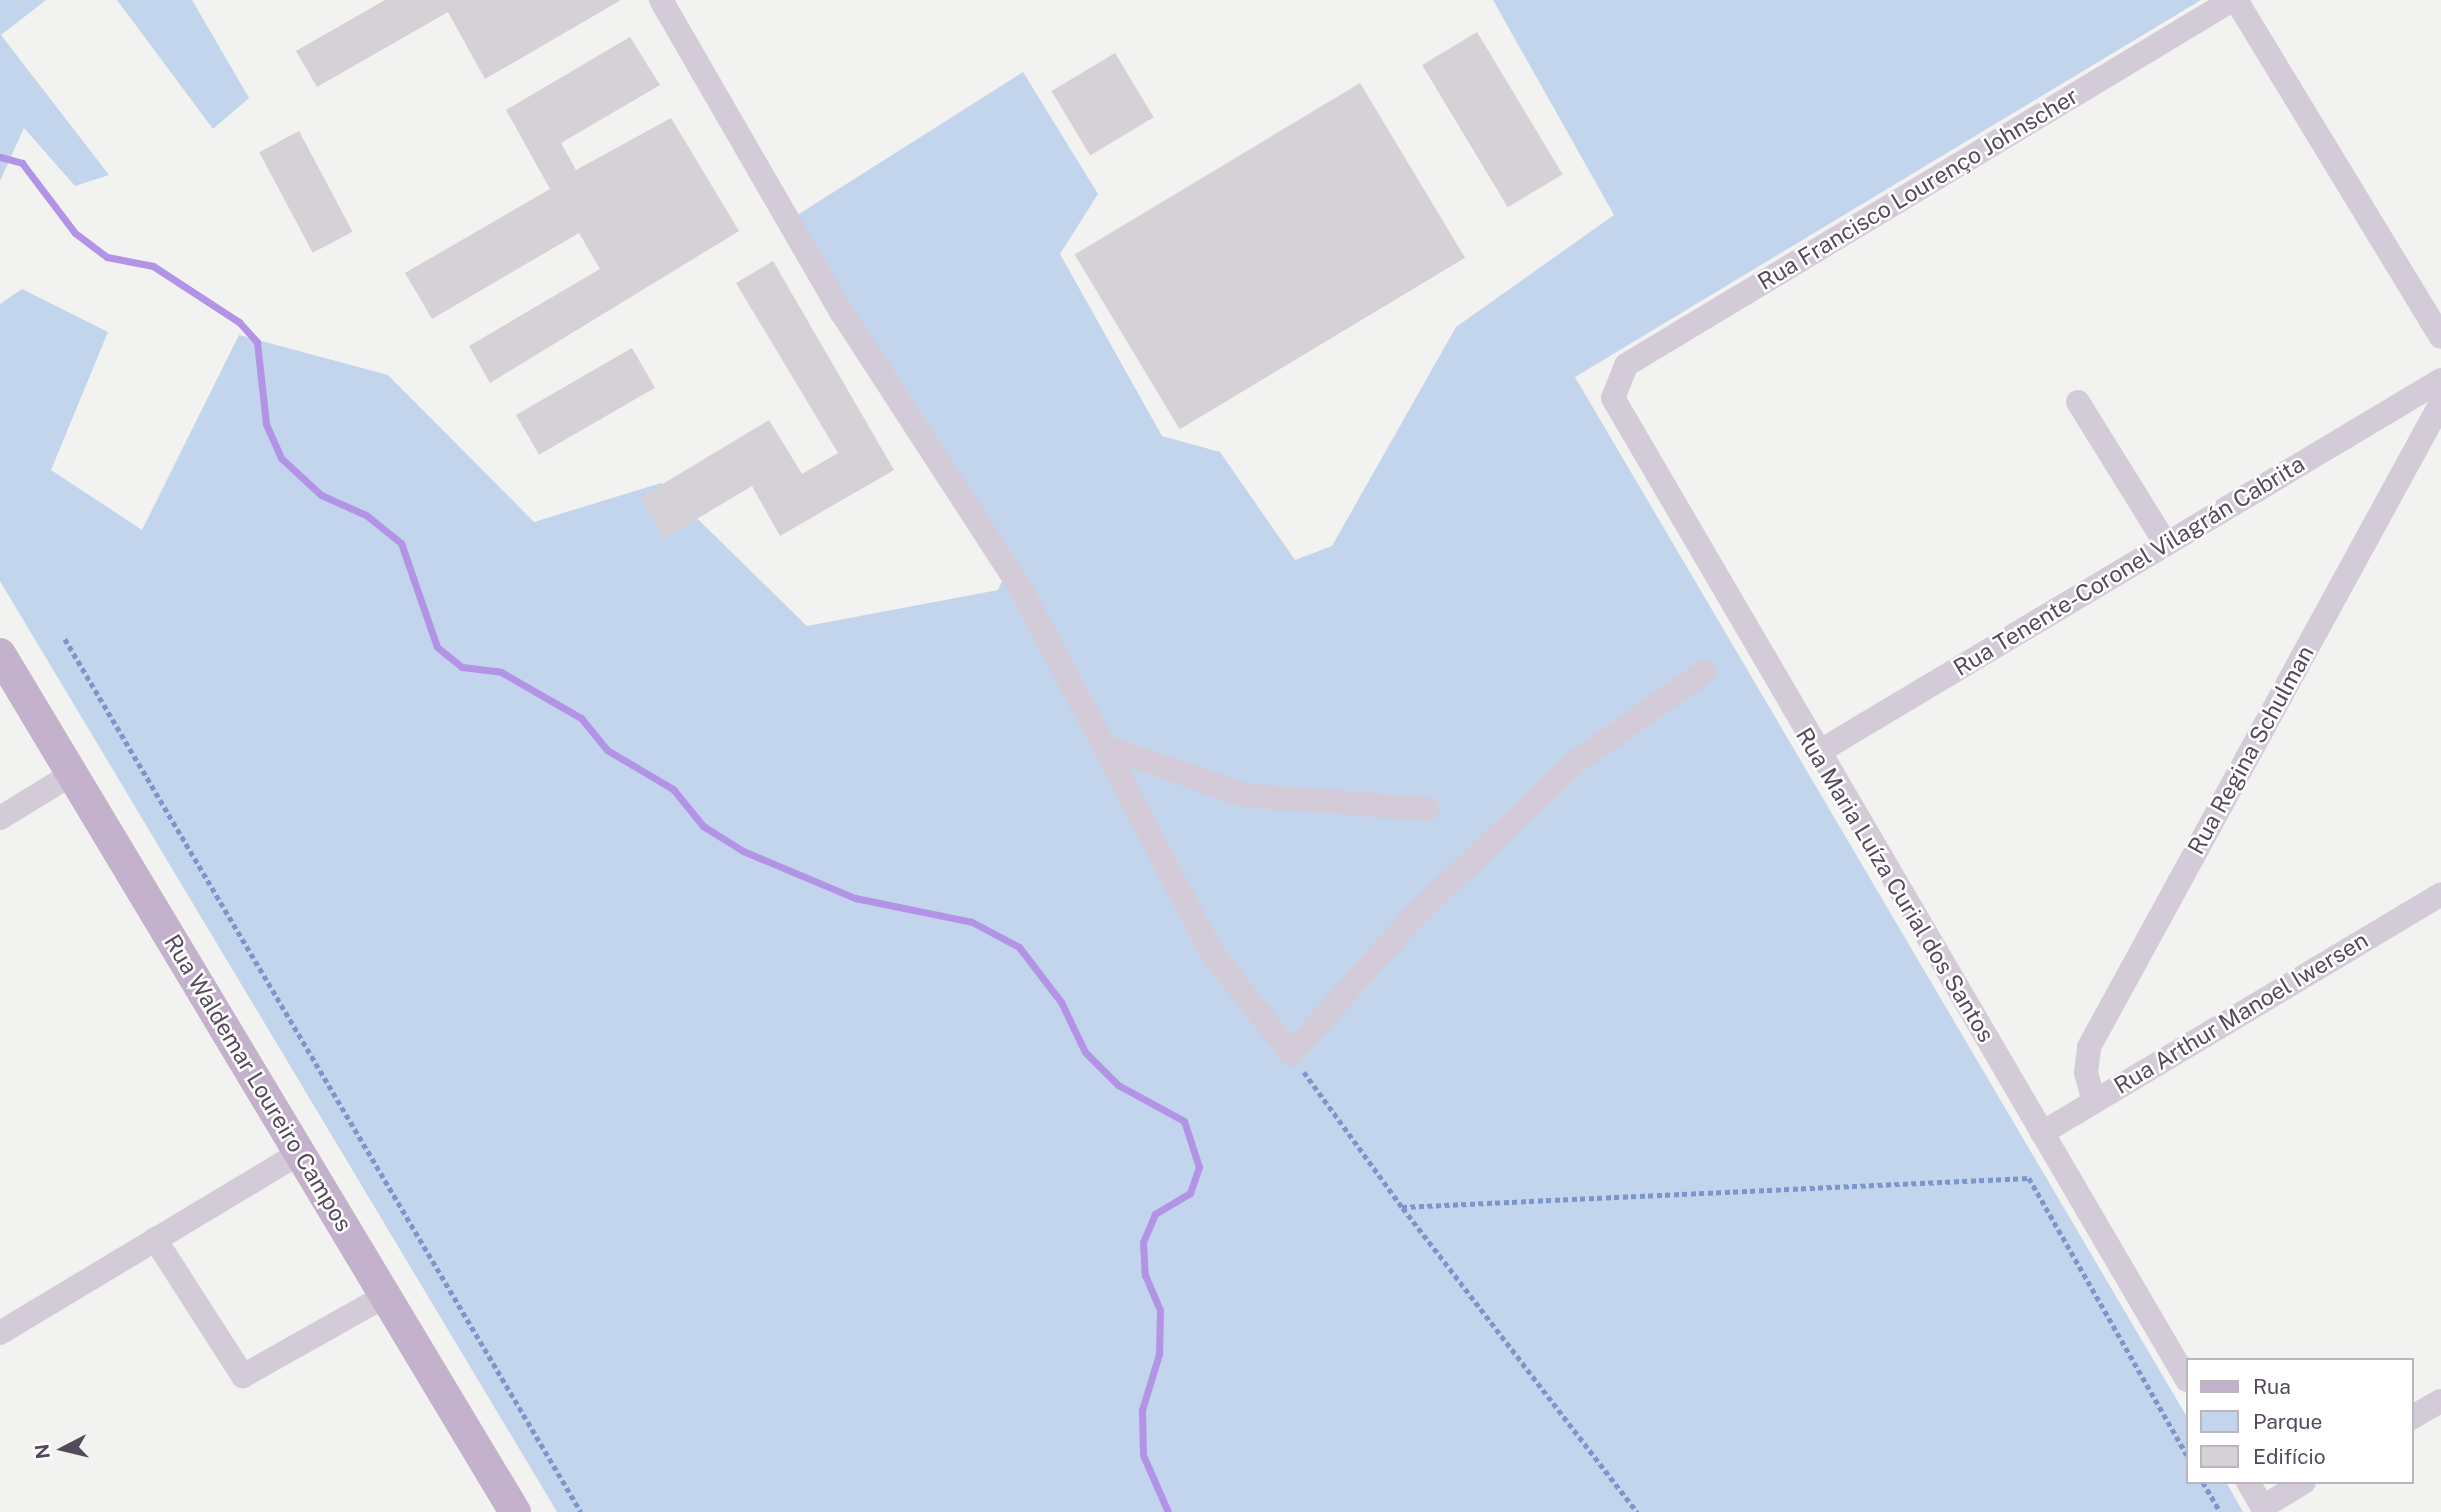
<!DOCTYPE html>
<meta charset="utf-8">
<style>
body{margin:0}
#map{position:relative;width:2441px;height:1512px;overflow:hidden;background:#f2f2f0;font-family:"Public Sans",sans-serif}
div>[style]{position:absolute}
.green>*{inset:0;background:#c3d5ec}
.stream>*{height:7px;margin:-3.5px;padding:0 3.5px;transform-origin:3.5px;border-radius:3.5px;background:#b293e6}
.building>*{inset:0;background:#d6d0d7;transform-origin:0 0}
.path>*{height:4.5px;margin-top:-2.25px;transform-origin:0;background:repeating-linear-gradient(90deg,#7d95c8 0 5px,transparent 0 8.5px)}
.minor>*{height:24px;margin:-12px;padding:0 12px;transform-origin:12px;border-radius:12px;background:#d4cbd9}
.major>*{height:32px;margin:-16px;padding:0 16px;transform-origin:16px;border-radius:16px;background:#c4b2cd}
span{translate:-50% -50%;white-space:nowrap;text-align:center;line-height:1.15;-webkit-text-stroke:5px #fff;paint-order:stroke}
.street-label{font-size:23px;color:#55495c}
.legend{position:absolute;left:2186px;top:1358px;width:228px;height:126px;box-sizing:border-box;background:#fff;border:2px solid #bbb6be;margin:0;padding:9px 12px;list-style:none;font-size:21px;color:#55495c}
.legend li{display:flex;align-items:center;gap:14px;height:35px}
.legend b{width:35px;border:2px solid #bbb6be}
.north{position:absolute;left:28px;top:1414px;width:70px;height:70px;-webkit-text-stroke:5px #fff;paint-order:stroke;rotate:263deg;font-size:19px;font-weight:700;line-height:28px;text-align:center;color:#55495c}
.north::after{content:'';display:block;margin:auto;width:24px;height:32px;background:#55495c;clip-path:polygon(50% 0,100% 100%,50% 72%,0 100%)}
</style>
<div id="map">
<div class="green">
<div style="clip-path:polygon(0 0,46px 0,1px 35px,109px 175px,75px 186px,24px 128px,0 181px)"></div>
<div style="clip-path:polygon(117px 0,192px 0,249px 98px,213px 129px)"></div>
<div style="clip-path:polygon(1493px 0,2201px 0,1575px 377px,2187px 1417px,2187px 1482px,2226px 1482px,2243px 1512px,557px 1512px,0 581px,0 304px,22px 289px,108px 332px,51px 470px,142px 530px,239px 335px,388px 375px,534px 522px,661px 483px,807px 626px,998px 590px,1005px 574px,780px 226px,1023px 72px,1098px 194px,1060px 254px,1162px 436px,1220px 452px,1295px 560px,1332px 546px,1456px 327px,1614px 215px)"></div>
</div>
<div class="stream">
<div style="left:0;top:157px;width:23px;rotate:15deg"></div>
<div style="left:22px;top:163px;width:88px;rotate:52.9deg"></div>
<div style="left:75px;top:233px;width:40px;rotate:37deg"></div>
<div style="left:107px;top:257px;width:47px;rotate:11.1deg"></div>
<div style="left:153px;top:266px;width:103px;rotate:33.1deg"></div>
<div style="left:239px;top:322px;width:27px;rotate:48deg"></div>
<div style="left:257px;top:342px;width:82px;rotate:83.7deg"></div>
<div style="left:266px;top:424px;width:37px;rotate:66deg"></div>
<div style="left:281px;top:458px;width:54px;rotate:42.8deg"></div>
<div style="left:321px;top:495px;width:49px;rotate:24deg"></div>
<div style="left:366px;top:515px;width:45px;rotate:38.7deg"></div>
<div style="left:401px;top:543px;width:110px;rotate:70.9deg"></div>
<div style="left:437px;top:647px;width:32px;rotate:39deg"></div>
<div style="left:462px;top:667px;width:39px;rotate:7deg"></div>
<div style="left:501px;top:672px;width:92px;rotate:29.9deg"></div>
<div style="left:581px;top:718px;width:41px;rotate:50.9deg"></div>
<div style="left:607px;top:750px;width:77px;rotate:30.6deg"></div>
<div style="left:673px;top:789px;width:48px;rotate:51deg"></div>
<div style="left:703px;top:826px;width:47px;rotate:32deg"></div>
<div style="left:743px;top:851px;width:121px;rotate:22.8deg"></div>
<div style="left:855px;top:898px;width:119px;rotate:11.6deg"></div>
<div style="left:972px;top:922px;width:53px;rotate:28deg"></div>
<div style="left:1019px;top:947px;width:69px;rotate:52.6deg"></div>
<div style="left:1061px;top:1002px;width:55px;rotate:64.4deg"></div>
<div style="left:1085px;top:1052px;width:47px;rotate:45deg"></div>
<div style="left:1118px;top:1085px;width:75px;rotate:28.6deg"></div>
<div style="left:1184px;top:1121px;width:48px;rotate:71.9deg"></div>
<div style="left:1199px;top:1167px;width:28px;rotate:109deg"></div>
<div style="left:1190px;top:1193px;width:41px;rotate:149deg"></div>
<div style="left:1155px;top:1214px;width:30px;rotate:113deg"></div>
<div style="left:1143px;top:1242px;width:33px;rotate:87deg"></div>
<div style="left:1145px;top:1275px;width:38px;rotate:67deg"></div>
<div style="left:1160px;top:1310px;width:44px;rotate:91.3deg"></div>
<div style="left:1159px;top:1354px;width:59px;rotate:106.9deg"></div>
<div style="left:1142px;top:1410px;width:45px;rotate:88.7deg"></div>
<div style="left:1143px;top:1455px;width:62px;rotate:66.3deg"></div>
</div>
<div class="building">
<div style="clip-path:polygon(385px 0,621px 0,485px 79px,448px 12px,317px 87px,296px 51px)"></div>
<div style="left:1477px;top:32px;width:166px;height:64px;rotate:59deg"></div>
<div style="clip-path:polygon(630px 37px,660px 85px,561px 143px,576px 170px,671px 118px,739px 231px,490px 383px,469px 346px,600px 269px,579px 233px,432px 319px,405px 273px,550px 189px,506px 110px)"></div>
<div style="left:1115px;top:53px;width:75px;height:74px;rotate:59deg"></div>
<div style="left:1360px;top:83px;width:204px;height:333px;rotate:59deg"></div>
<div style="left:299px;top:131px;width:114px;height:45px;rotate:62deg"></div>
<div style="clip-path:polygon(773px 261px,894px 470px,780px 536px,752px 486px,665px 538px,641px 497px,769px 420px,802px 474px,838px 453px,736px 283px)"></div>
<div style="left:632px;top:348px;width:46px;height:134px;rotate:60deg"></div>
</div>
<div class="path">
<div style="left:65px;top:639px;width:1014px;rotate:59.41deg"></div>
<div style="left:1304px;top:1072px;width:167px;rotate:54deg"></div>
<div style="left:1402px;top:1207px;width:628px;rotate:-2.65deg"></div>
<div style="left:2029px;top:1178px;width:319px;rotate:60.3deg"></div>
<div style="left:1403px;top:1208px;width:384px;rotate:52.4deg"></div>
<div style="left:2203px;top:1482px;width:34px;rotate:60deg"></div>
</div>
<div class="minor">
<div style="left:661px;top:0;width:362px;rotate:60deg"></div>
<div style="left:842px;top:313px;width:323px;rotate:57deg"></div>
<div style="left:1018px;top:584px;width:183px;rotate:62deg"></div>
<div style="left:1104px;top:746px;width:148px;rotate:19.3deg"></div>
<div style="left:1244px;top:795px;width:184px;rotate:4.4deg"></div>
<div style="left:2236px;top:0;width:394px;rotate:58.7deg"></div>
<div style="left:2078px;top:402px;width:167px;rotate:58.2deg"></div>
<div style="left:1104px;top:746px;width:230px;rotate:62.5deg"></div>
<div style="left:1210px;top:950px;width:132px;rotate:52.1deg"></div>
<div style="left:1291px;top:1054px;width:185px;rotate:-48.3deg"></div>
<div style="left:1414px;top:916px;width:225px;rotate:-43.6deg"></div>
<div style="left:1577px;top:761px;width:155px;rotate:-35deg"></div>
<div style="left:1817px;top:753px;width:727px;rotate:-30.87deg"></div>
<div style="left:0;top:818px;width:84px;rotate:-31.4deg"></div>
<div style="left:2094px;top:1102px;width:30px;rotate:-105deg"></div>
<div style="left:2086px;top:1073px;width:26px;rotate:-83deg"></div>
<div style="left:2089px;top:1047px;width:734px;rotate:-61.34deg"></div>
<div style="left:2042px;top:1133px;width:465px;rotate:-30.9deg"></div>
<div style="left:155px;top:1239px;width:163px;rotate:57.3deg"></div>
<div style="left:243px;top:1376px;width:163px;rotate:-29.4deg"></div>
<div style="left:0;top:1333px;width:350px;rotate:-31deg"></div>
<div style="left:2187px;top:1380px;width:1137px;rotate:-120.31deg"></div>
<div style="left:1613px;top:398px;width:35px;rotate:-68deg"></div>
<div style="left:1626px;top:365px;width:707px;rotate:-31.06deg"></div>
<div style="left:2411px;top:1418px;width:34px;rotate:-30deg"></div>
<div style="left:2248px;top:1482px;width:34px;rotate:60deg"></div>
<div style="left:2263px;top:1507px;width:48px;rotate:-31.4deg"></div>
</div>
<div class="major">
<div style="left:0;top:654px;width:1001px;rotate:59.03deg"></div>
</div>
<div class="street-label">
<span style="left:1918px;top:189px;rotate:-31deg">Rua Francisco Lourenço Johnscher</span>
<span style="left:2129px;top:566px;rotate:-31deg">Rua Tenente-Coronel Vilagrán Cabrita</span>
<span style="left:2251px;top:750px;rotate:-61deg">Rua Regina Schulman</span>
<span style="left:1895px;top:885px;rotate:59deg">Rua Maria Luíza Curial dos Santos</span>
<span style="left:2241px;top:1013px;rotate:-31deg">Rua Arthur Manoel Iwersen</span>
<span style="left:258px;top:1083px;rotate:59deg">Rua Waldemar Loureiro Campos</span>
</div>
<ul class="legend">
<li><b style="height:9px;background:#c4b2cd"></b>Rua</li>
<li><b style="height:19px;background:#c3d5ec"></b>Parque</li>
<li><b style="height:19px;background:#d6d0d7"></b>Edifício</li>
</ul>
<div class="north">N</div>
</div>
